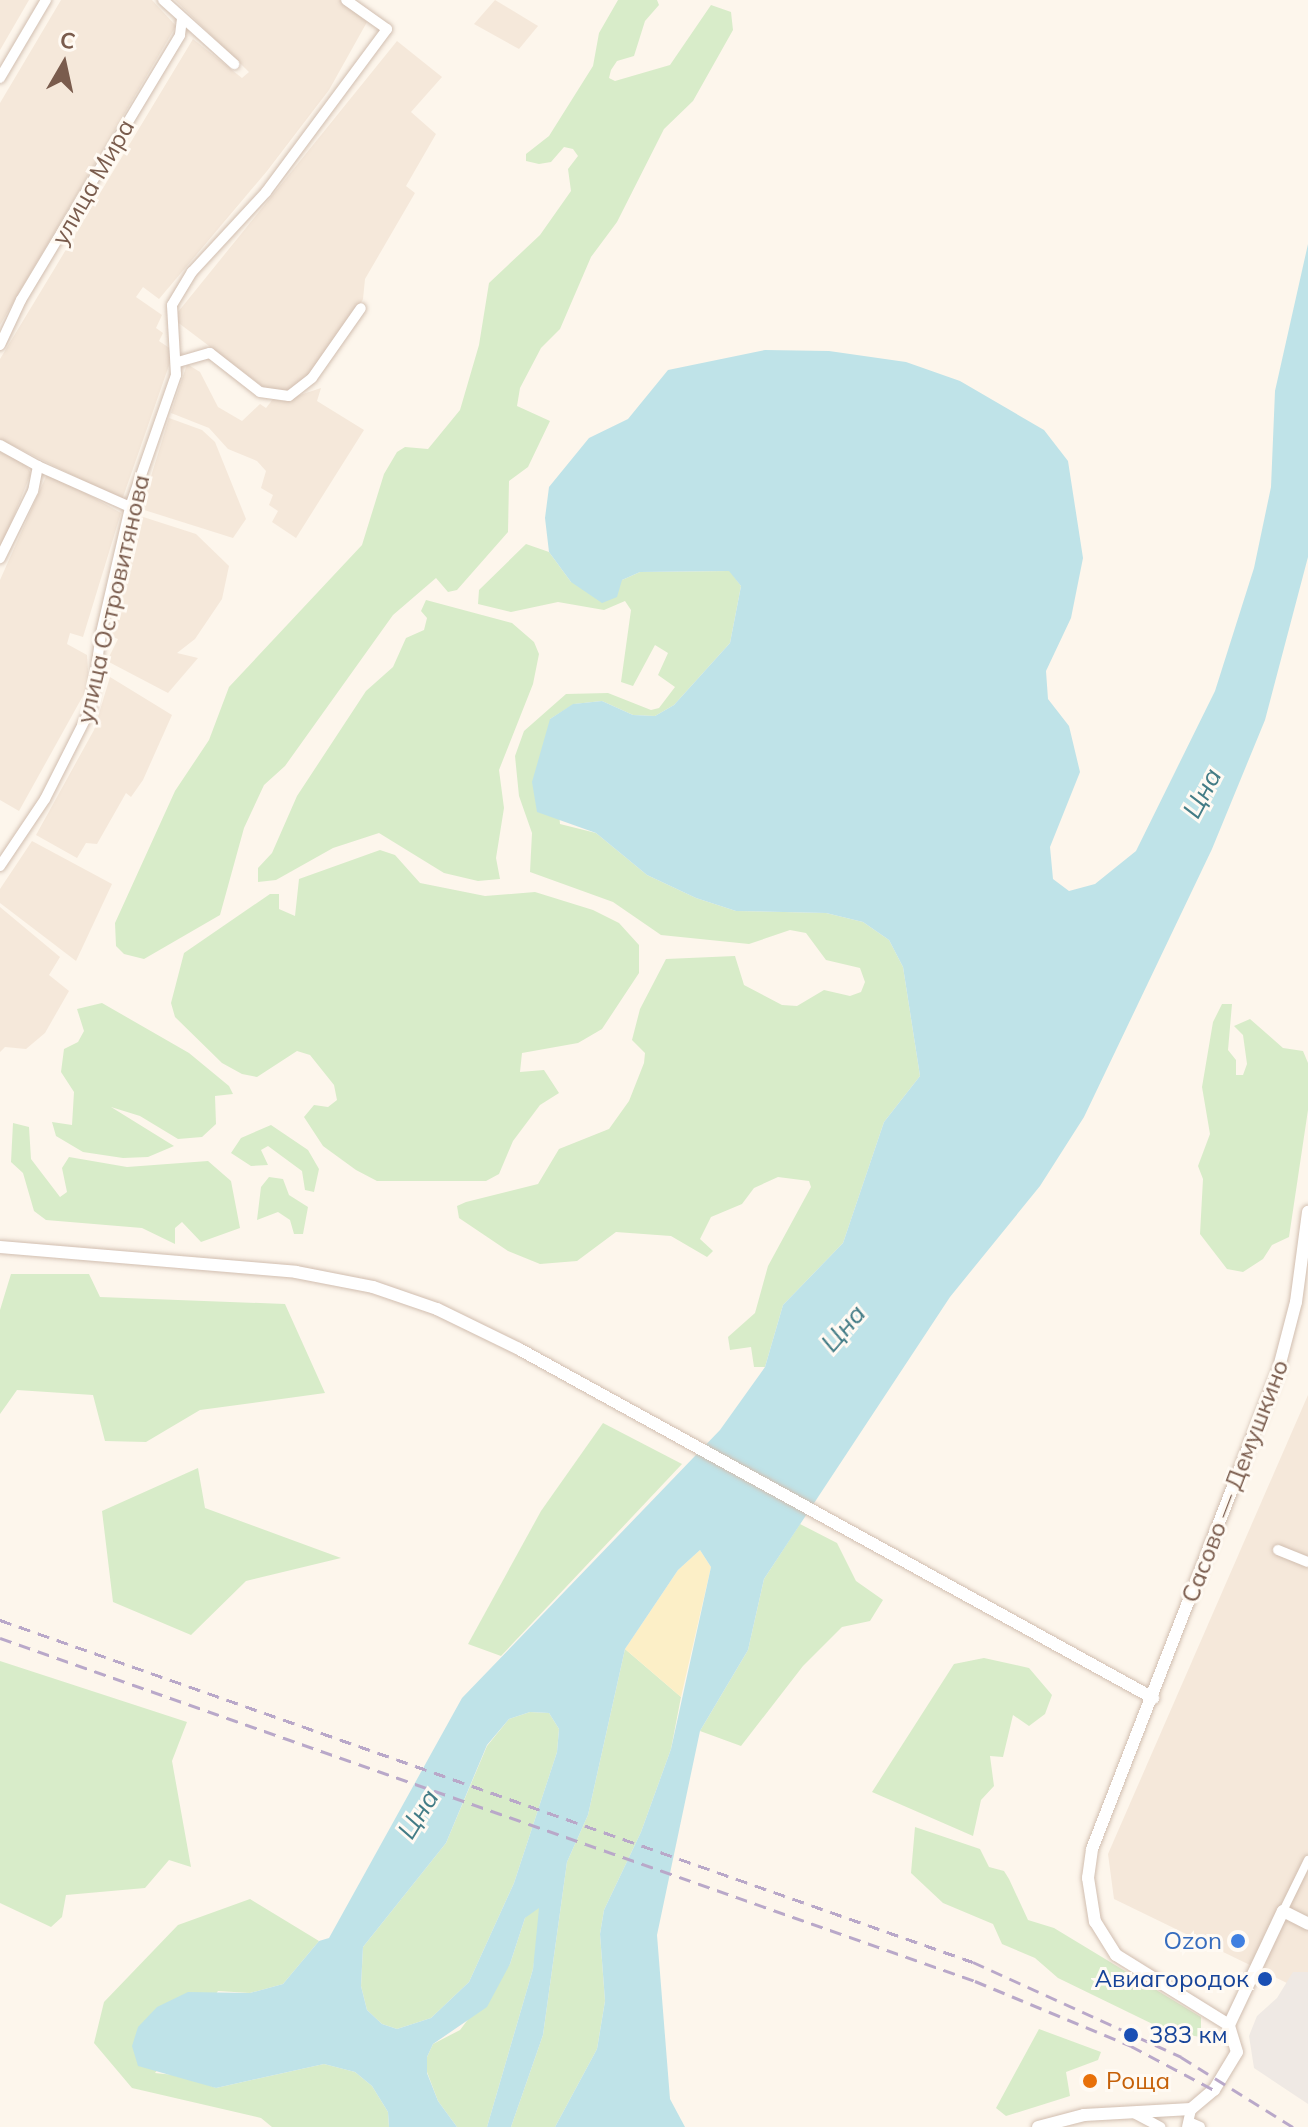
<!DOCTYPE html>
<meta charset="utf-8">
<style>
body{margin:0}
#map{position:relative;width:1308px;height:2127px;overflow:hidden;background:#fdf6ec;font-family:Mulish,sans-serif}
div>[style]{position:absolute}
.residential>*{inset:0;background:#f5e8da}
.industrial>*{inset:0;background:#efe9e4}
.green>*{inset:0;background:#d8ecc9}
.sand>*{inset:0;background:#fcefc7}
.water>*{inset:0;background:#bfe3e8}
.roads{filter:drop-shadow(0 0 2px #d1beb0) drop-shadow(0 0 2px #d1beb0)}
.pedestrian>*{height:8px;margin:-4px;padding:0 4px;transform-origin:4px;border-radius:4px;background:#fff}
.minor>*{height:10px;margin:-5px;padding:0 5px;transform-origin:5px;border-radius:5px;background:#fff}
.tertiary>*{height:12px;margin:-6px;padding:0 6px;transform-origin:6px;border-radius:6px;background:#fff}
.rail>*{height:3px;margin-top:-1.5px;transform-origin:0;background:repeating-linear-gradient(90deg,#b9a8c9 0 12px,transparent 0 20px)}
.dots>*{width:22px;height:22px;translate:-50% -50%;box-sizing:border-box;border:4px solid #fffaf3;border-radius:50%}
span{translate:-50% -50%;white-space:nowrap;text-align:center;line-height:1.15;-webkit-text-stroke:6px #fffaf3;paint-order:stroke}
.street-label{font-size:24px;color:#7a5c4d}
.shop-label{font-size:24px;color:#366cbe}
.right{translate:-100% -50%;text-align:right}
.transit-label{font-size:24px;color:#164399}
.left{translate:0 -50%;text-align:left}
.food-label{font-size:24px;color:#c56008}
.water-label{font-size:26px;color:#437c86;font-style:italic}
.north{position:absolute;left:24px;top:24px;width:80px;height:80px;-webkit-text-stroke:6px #fffaf3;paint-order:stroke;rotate:9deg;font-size:22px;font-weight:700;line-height:32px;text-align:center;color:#7a5c4d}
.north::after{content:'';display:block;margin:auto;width:28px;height:36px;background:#7a5c4d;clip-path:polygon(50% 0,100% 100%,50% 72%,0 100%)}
</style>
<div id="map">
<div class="residential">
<div style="clip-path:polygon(0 0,29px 0,0 50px)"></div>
<div style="clip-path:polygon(61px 0,152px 0,176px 26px,0 325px,0 103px)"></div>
<div style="clip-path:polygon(175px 0,340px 0,367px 22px,329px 90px,267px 171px,159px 299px,143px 287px,136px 297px,162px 315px,156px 328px,163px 333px,159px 341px,174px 351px,122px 500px,0 439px,0 359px,193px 39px,242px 78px,249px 72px)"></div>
<div style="clip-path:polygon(495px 0,538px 26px,519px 49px,474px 24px)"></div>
<div style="clip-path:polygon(397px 41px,442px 77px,411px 112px,436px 134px,406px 186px,415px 193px,365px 279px,363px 299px,345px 331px,306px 378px,286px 394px,274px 395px,176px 321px,178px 312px)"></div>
<div style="clip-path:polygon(187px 364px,200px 372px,218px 407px,242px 421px,260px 404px,266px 408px,273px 399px,282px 401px,321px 388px,317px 401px,364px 430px,296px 538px,272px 522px,278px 511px,269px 505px,273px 495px,261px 488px,266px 471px,257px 461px,228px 449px,209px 428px,171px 413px)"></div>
<div style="clip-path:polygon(169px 418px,202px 430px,215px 442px,246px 519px,233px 538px,141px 509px)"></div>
<div style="clip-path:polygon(0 452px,24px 462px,31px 473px,0 551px)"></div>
<div style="clip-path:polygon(48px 472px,121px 513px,83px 637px,70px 633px,67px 644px,87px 655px,89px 685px,19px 811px,0 800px,0 580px)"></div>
<div style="clip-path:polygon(137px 515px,196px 534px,229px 566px,222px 599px,195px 639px,177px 653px,198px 658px,168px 693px,107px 661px,118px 639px,110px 636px)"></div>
<div style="clip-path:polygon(110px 677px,172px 715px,143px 780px,131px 797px,126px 793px,97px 844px,86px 843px,77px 858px,36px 835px,94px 730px)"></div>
<div style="clip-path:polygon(32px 841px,112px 884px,76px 961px,0 903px,0 889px)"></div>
<div style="clip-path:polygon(0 907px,60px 957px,49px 975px,69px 991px,45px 1033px,26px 1049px,5px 1047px,0 1052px)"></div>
<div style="clip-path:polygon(1308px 1395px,1308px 1989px,1293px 1986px,1114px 1899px,1108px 1854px)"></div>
</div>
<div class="industrial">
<div style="clip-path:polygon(1293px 1972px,1308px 1972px,1308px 2104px,1254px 2068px,1249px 2036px,1257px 2016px,1277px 1998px)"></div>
</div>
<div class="green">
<div style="clip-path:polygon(618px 0,657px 0,659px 5px,645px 21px,634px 56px,617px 61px,611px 70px,609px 78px,615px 81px,670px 65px,711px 5px,731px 12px,733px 30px,693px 101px,664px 129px,617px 222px,591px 257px,560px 329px,541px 348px,520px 388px,517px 406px,550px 421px,528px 467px,509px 481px,508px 532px,457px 590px,448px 592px,436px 578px,393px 615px,285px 766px,264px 785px,244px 828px,220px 915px,144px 959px,124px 954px,116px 946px,115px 923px,175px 791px,209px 740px,229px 687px,362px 545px,384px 474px,397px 452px,405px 447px,428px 449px,460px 410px,479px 345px,489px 283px,540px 235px,571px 191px,568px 169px,578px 156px,573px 149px,564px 147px,551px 162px,539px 164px,526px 161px,526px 154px,549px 136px,593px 66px,599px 33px)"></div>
<div style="clip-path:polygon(526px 544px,549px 552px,571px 582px,622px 580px,640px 572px,730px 571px,741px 586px,730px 643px,674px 705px,655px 716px,633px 715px,602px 701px,574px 704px,550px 719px,560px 824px,596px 833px,647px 875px,696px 898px,736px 911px,826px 913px,863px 922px,889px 940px,903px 967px,920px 1076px,884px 1122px,843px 1243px,783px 1305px,765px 1367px,754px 1367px,751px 1347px,730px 1350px,728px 1337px,755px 1313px,768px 1266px,811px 1187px,809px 1181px,778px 1177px,754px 1188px,742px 1204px,711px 1217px,700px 1239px,713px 1251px,707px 1257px,671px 1236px,616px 1232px,577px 1261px,540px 1264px,508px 1251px,459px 1218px,457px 1206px,466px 1202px,538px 1184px,559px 1149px,609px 1129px,629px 1101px,644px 1063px,645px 1053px,632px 1040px,640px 1009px,666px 959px,735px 956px,744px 985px,782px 1005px,797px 1006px,824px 990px,850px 996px,861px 992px,865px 982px,860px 968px,826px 960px,806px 933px,790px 930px,749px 944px,661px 935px,613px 902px,530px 872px,532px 833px,519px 796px,515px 756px,524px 731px,566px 694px,608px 693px,651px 710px,659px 708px,675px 687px,658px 675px,668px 653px,655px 645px,633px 686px,621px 682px,631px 610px,625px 601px,604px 610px,558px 602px,511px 612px,478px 604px,479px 590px)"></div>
<div style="clip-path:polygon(426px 600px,512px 623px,534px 642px,539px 654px,533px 684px,499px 770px,504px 808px,496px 858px,500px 879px,478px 881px,444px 873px,379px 833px,333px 848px,276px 880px,258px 882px,258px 868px,272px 853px,297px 796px,366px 691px,393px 667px,406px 638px,424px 630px,427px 618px,421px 611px)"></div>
<div style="clip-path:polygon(380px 850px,395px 855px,420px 883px,485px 896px,535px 892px,593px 910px,619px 923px,639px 945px,639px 973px,602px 1029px,578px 1043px,522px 1053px,520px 1072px,544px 1070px,559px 1093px,540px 1105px,513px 1141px,499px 1174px,486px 1181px,377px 1181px,356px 1170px,323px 1146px,304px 1117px,314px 1105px,328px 1107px,337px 1100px,334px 1085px,310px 1055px,297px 1051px,257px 1077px,242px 1074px,222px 1063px,175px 1017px,171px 1003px,184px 953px,270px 894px,279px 894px,279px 909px,295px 916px,299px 879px)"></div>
<div style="clip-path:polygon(102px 1003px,189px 1053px,229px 1086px,233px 1094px,215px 1096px,216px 1124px,202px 1137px,178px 1139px,140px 1116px,111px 1107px,174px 1146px,148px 1157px,123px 1158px,83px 1152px,56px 1136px,52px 1122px,72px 1125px,74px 1092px,61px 1072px,64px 1049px,78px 1042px,84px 1031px,77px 1009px)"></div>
<div style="clip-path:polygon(1222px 1004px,1232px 1004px,1228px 1050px,1236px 1060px,1236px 1075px,1243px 1075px,1247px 1064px,1243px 1035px,1234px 1026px,1250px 1019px,1283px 1048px,1303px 1051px,1308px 1063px,1308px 1110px,1289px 1237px,1272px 1245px,1263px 1259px,1243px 1272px,1227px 1269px,1200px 1234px,1203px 1179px,1198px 1166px,1210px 1134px,1202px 1087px,1213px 1022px)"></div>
<div style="clip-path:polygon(13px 1123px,29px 1127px,31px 1159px,60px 1197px,67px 1192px,62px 1168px,69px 1157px,127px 1167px,208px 1161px,231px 1181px,240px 1228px,201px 1242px,182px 1222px,175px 1228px,175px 1244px,142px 1228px,46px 1220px,34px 1211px,23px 1173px,11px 1162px)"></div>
<div style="clip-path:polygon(271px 1125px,308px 1150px,319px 1169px,314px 1192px,305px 1190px,302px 1171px,268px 1146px,261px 1150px,268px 1165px,251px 1166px,231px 1153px,241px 1138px)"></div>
<div style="clip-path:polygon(269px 1177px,283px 1179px,289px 1195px,308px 1207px,303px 1234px,294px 1234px,290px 1220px,278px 1212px,257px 1220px,261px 1187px)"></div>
<div style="clip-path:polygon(11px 1274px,89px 1274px,100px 1297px,285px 1304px,325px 1393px,200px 1410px,146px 1442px,105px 1441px,93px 1395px,17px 1390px,0 1414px,0 1310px)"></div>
<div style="clip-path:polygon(603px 1423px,682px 1464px,501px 1656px,468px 1644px,541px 1511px)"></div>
<div style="clip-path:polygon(198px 1468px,205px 1508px,341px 1558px,246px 1581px,191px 1635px,113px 1602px,102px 1511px)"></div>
<div style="clip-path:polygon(800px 1524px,837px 1543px,856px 1581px,883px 1600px,870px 1621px,842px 1627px,803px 1666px,741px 1746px,700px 1731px,748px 1650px,764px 1579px)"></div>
<div style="clip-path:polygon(625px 1649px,681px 1697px,671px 1749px,641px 1832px,604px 1910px,600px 1934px,605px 2001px,597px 2049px,555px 2127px,511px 2127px,543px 2035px,567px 1862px,588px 1815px)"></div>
<div style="clip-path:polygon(984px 1658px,1029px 1668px,1052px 1695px,1045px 1714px,1029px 1726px,1013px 1715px,1003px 1757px,990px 1756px,994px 1786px,981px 1800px,973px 1836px,872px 1792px,954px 1664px)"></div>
<div style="clip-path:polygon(0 1661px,187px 1722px,172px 1761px,191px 1867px,169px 1860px,145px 1888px,66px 1895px,62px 1917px,51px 1927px,0 1903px)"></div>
<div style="clip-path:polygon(530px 1712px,549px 1713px,559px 1729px,557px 1752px,514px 1883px,469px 1982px,431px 2018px,397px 2029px,382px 2024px,367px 2010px,361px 1986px,363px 1947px,446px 1843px,487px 1746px,509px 1719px)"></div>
<div style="clip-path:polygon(915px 1827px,980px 1849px,989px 1867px,1004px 1871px,1009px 1879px,1028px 1920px,1054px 1928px,1201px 2017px,1201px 2037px,1169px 2032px,1058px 1978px,1035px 1958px,1002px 1944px,993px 1924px,943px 1903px,911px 1873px)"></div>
<div style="clip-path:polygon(250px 1899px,319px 1941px,283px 1984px,250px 1993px,218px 1991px,155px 2073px,184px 2076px,216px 2088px,324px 2064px,355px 2072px,372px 2086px,388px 2112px,389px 2127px,272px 2127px,261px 2118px,132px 2088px,94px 2043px,104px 2002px,178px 1925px)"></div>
<div style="clip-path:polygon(534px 1907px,540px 1908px,540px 1923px,533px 1969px,487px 2127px,457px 2127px,438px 2101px,427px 2072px,427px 2057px,433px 2044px,460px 2030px,510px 1964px,525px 1918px)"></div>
<div style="clip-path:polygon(1039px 2029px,1101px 2052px,1098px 2060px,1066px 2072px,1070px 2096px,1006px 2116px,996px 2108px)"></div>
</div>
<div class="sand">
<div style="clip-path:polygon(700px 1550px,711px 1567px,681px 1697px,625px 1649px,678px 1570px)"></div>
</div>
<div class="water">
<div style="clip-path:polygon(evenodd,1308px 244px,1308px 557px,1265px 720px,1212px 849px,1084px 1117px,1040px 1186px,950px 1297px,764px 1579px,748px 1650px,700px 1731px,657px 1935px,670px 2099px,685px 2127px,555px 2127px,597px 2049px,605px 2001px,600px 1934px,604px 1910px,641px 1832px,671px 1749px,711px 1567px,700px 1550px,678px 1570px,625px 1649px,588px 1815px,567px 1862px,543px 2035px,511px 2127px,487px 2127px,533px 1969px,539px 1908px,525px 1918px,510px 1964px,487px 2007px,433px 2044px,427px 2057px,427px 2073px,438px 2101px,457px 2127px,389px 2127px,388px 2112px,372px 2086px,355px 2072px,324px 2064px,216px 2088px,138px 2066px,132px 2046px,138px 2027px,157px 2007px,188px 1992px,250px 1993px,283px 1984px,319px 1941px,329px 1938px,462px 1698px,720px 1430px,765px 1367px,783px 1305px,843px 1243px,884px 1122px,920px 1076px,903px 967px,889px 940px,863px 922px,826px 913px,736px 911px,696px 898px,647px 875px,596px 833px,537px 812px,532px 782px,550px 719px,573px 704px,602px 701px,633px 715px,655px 716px,674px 705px,730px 643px,741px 586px,729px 571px,640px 572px,622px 580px,617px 597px,602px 603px,571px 582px,549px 552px,545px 518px,549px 487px,589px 438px,628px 419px,668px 370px,765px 350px,829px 351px,906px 362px,960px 381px,1044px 430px,1068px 461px,1083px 558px,1071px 618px,1046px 671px,1048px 699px,1069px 726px,1080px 772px,1050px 847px,1053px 879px,1069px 891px,1095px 884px,1136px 851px,1215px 691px,1254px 568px,1271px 487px,1275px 391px,1308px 244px,530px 1712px,549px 1713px,559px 1729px,557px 1752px,514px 1883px,469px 1982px,431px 2018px,397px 2029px,382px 2024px,367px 2010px,361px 1986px,363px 1947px,446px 1843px,487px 1745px,509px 1719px,530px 1712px)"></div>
</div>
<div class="roads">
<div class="pedestrian">
<div style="left:1283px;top:1911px;width:57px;rotate:-63.9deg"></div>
</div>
<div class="minor">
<div style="left:163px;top:0;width:96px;rotate:42deg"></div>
<div style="left:0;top:78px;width:91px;rotate:-59.5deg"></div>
<div style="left:0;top:345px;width:50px;rotate:-65deg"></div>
<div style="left:21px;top:300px;width:309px;rotate:-59deg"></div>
<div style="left:180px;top:35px;width:17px;rotate:-83deg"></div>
<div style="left:178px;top:362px;width:33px;rotate:-16deg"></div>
<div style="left:210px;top:353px;width:63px;rotate:38deg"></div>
<div style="left:260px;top:392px;width:29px;rotate:8deg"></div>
<div style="left:289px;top:396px;width:29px;rotate:-38deg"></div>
<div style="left:312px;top:378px;width:85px;rotate:-55deg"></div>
<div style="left:0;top:445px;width:43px;rotate:28.9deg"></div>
<div style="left:38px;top:466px;width:25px;rotate:101deg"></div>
<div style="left:33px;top:491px;width:75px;rotate:116.2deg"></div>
<div style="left:38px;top:466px;width:101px;rotate:24deg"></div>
<div style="left:0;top:866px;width:81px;rotate:-56.1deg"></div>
<div style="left:45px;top:799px;width:102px;rotate:-63.2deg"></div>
<div style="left:91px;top:708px;width:76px;rotate:-82.4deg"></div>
<div style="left:101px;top:633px;width:129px;rotate:-77deg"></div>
<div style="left:130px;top:507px;width:140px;rotate:-70.8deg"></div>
<div style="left:176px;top:375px;width:70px;rotate:-93.3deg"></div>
<div style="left:172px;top:305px;width:39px;rotate:-59deg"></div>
<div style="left:192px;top:272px;width:109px;rotate:-47.2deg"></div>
<div style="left:266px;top:192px;width:203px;rotate:-53.4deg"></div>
<div style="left:387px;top:29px;width:50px;rotate:-144.7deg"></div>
<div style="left:1278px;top:1550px;width:32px;rotate:22deg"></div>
<div style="left:1134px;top:2113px;width:30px;rotate:28deg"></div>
<div style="left:1189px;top:2122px;width:12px;rotate:24deg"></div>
<div style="left:1187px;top:2127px;width:18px;rotate:-77deg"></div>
</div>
<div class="tertiary">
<div style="left:0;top:1247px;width:297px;rotate:4.8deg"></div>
<div style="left:296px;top:1272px;width:78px;rotate:11deg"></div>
<div style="left:373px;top:1287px;width:68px;rotate:19deg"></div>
<div style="left:437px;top:1309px;width:91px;rotate:26deg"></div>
<div style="left:519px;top:1349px;width:724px;rotate:28.83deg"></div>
<div style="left:1229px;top:2025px;width:126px;rotate:-64.7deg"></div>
<div style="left:1283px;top:1911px;width:28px;rotate:27deg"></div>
<div style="left:1038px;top:2127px;width:48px;rotate:-14.6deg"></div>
<div style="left:1084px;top:2115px;width:107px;rotate:-3.2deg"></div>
<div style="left:1191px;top:2109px;width:30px;rotate:-40deg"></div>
<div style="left:1214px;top:2090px;width:44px;rotate:-58.8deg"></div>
<div style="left:1237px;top:2052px;width:28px;rotate:-107deg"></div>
<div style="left:1229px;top:2025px;width:133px;rotate:-148.2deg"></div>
<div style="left:1116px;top:1955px;width:39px;rotate:-122deg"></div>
<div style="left:1095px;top:1922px;width:45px;rotate:-99deg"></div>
<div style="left:1088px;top:1878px;width:29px;rotate:-82deg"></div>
<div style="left:1092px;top:1849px;width:513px;rotate:-68.74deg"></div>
<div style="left:1278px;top:1371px;width:71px;rotate:-75.4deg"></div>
<div style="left:1296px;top:1302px;width:91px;rotate:-82.4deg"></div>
</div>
</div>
<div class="rail">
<div style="left:0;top:1620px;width:1031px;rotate:19.37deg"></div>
<div style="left:973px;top:1962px;width:229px;rotate:24.5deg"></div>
<div style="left:1181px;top:2057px;width:132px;rotate:32deg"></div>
<div style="left:0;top:1638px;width:1034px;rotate:19.38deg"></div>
<div style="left:975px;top:1981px;width:169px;rotate:22.6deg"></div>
<div style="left:1131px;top:2046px;width:98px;rotate:27.9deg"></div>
</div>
<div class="dots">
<div style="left:1238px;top:1941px;background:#3f7fe0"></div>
<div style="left:1265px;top:1979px;background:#1a4fb4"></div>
<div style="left:1131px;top:2035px;background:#1a4fb4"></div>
<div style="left:1090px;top:2081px;background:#e8710a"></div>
</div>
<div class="street-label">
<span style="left:93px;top:182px;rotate:-60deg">улица Мира</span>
<span style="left:113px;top:599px;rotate:-77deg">улица Островитянова</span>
<span style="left:1235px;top:1481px;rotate:-69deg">Сасово — Демушкино</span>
</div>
<div class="shop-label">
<span class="right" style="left:1222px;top:1941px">Ozon</span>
</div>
<div class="transit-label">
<span class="right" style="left:1249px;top:1979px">Авиагородок</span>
<span class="left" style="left:1149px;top:2035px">383 км</span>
</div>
<div class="food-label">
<span class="left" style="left:1106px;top:2081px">Роща</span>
</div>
<div class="water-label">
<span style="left:1202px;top:793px;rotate:-62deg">Цна</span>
<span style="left:843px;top:1328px;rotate:-49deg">Цна</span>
<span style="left:418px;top:1814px;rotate:-58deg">Цна</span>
</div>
<div class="north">С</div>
</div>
